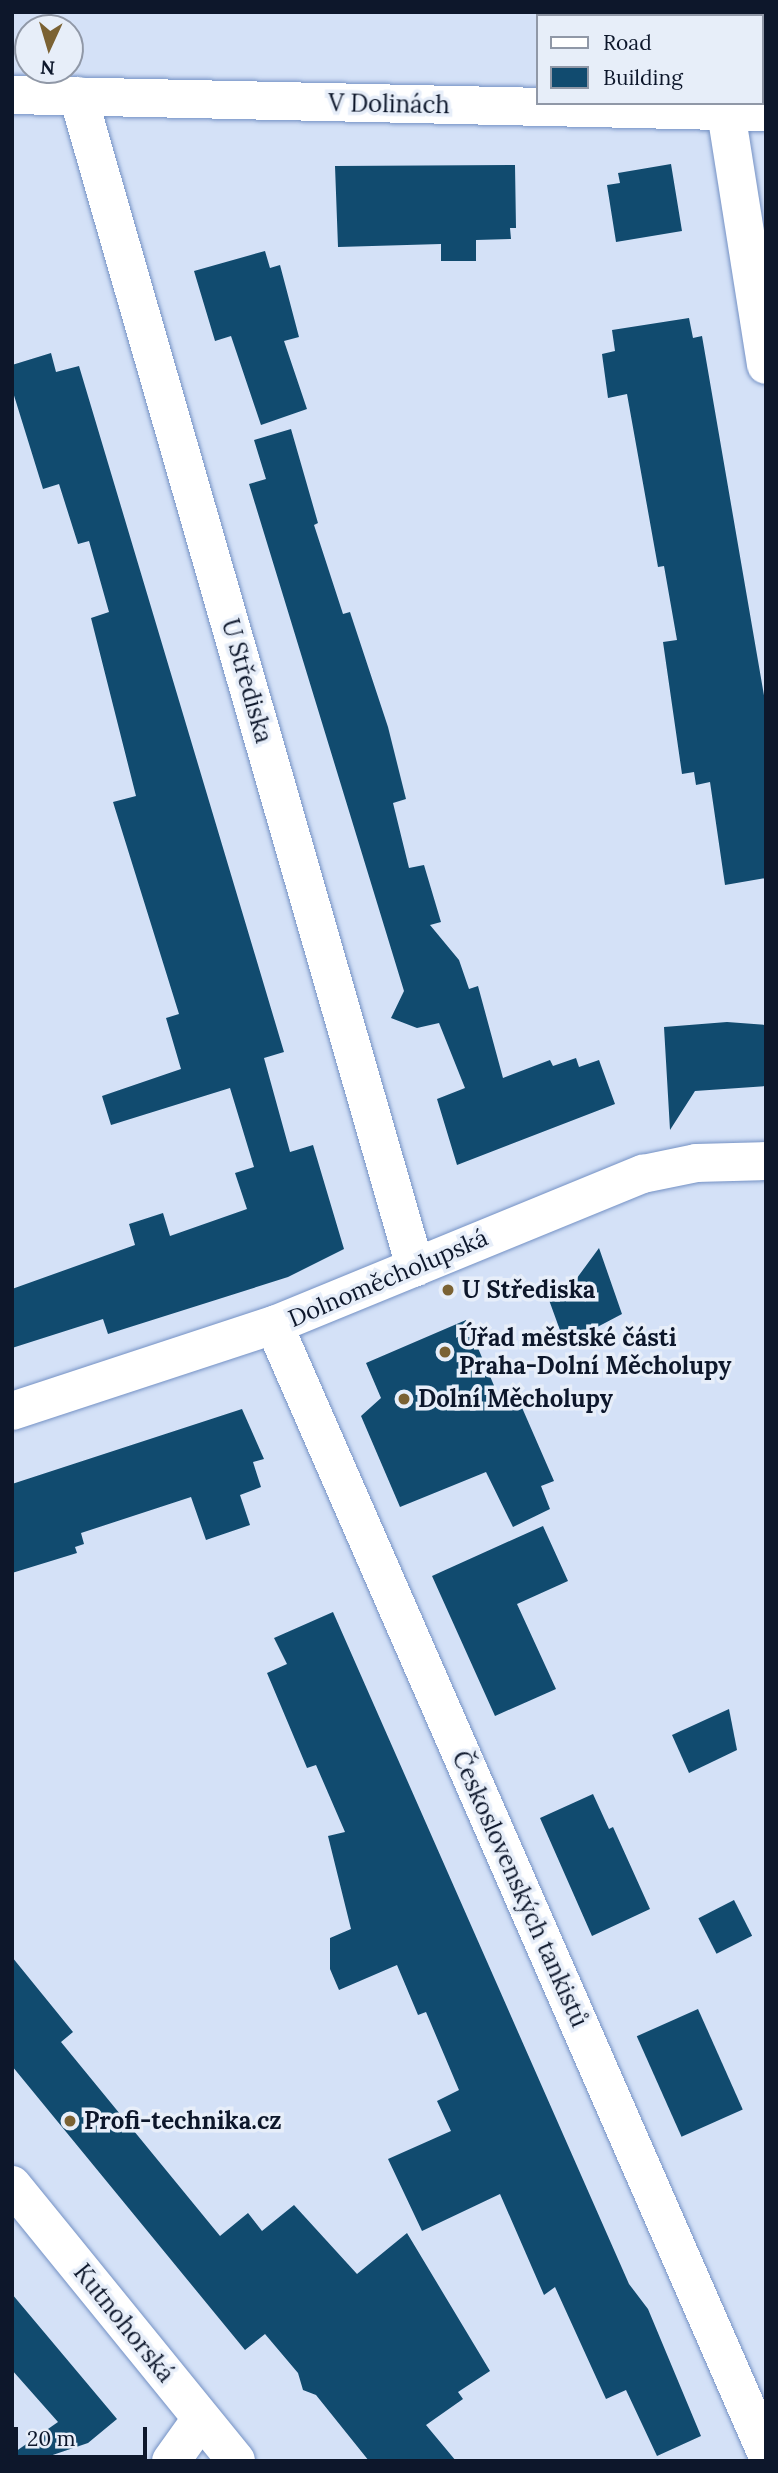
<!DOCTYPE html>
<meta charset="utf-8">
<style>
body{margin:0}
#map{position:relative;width:778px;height:2473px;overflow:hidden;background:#d4e1f7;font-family:Lora,serif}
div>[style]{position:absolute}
.building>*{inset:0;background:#114b6f;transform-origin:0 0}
.roads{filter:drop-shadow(0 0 2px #7491c4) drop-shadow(0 0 2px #7491c4)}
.street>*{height:38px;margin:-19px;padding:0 19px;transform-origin:19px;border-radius:19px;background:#fff}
.secondary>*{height:38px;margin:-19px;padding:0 19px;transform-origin:19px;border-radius:19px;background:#fff}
.dots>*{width:19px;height:19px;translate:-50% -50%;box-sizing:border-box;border:4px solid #e7eef9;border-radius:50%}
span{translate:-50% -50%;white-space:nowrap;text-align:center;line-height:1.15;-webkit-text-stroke:7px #e7eef9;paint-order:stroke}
.street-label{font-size:24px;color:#0d172b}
.poi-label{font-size:24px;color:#0d172b;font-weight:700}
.left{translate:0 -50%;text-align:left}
.frame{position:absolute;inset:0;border:14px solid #0d172b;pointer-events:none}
.legend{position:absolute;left:536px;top:14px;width:228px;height:91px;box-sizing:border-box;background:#e7eef9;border:2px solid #9098a7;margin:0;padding:9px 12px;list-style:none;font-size:21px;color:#0d172b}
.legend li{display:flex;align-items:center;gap:14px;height:35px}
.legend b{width:35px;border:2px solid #9098a7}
.north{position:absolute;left:14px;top:14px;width:70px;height:70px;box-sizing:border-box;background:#e7eef9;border:2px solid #9098a7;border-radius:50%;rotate:184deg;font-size:19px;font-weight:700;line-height:28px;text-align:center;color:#0d172b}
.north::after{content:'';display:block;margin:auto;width:24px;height:32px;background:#7b6233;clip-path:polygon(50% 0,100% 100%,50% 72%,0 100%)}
.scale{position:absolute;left:14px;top:2427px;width:133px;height:32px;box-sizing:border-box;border:4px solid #0d172b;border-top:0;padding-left:9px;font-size:21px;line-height:24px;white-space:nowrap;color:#0d172b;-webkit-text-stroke:5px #e7eef9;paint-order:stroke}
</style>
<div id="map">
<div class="building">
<div style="clip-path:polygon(671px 164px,682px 231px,616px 242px,607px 185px,620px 183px,618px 173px)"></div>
<div style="clip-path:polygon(515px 165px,516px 228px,510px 228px,511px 239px,476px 240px,476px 261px,441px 261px,441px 244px,338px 247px,335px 166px)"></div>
<div style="clip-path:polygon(265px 251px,270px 268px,280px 265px,299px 337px,284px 341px,307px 409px,261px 425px,231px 336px,215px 341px,194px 271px)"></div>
<div style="clip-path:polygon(689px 318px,693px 338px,702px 336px,766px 707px,766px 878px,725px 885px,710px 782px,696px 785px,694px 772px,682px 774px,663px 642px,677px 640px,664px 566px,658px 567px,627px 394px,608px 398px,602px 354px,615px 351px,612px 330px)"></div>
<div style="clip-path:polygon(51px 353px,56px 372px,79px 366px,284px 1052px,264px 1058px,290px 1152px,313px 1145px,344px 1249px,288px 1277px,108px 1334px,103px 1319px,12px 1348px,12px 1289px,135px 1245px,129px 1224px,163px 1213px,170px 1236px,247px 1209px,235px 1173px,254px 1167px,230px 1088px,111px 1125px,102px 1096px,181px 1069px,166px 1018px,179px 1014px,113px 802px,136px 796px,91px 618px,109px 612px,89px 541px,78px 544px,59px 484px,43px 489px,12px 389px,12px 365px)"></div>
<div style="clip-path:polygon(291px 429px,318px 523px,314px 525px,343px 614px,350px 612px,388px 727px,406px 799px,393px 803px,409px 868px,424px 865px,441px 922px,430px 925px,459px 960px,469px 989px,478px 986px,503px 1078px,550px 1060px,553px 1066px,576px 1058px,579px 1067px,599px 1060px,615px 1104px,457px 1165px,437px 1099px,465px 1088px,439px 1023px,417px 1028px,391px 1018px,404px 991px,249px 484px,266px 479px,254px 440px)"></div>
<div style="clip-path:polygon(727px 1022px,766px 1025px,766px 1086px,695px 1091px,670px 1130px,664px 1027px)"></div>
<div style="clip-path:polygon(599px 1248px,622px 1314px,565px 1344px,545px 1289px,577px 1278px)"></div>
<div style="clip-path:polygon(466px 1320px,504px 1409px,520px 1403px,554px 1481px,541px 1486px,550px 1509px,513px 1527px,486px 1472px,400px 1507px,361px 1416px,381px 1398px,366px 1363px)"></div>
<div style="clip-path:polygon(242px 1409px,264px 1459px,253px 1462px,261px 1487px,240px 1495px,250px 1525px,206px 1540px,191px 1497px,81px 1533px,84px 1544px,75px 1547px,77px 1553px,12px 1573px,12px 1484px)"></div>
<div style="clip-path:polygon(543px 1526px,568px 1581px,517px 1604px,556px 1689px,495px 1716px,432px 1576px)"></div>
<div style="clip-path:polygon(333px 1612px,629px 2284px,648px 2309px,701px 2436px,657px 2456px,626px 2390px,606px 2399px,555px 2287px,544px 2295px,500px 2194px,422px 2231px,388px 2159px,451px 2131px,437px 2101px,459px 2090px,426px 2012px,418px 2015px,397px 1965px,339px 1990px,330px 1969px,330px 1938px,351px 1929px,328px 1836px,345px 1832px,316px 1765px,307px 1768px,267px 1673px,287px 1664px,274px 1638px)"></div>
<div style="clip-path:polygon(729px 1709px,737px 1750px,689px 1773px,672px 1735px)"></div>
<div style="clip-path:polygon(593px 1794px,609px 1829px,613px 1827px,650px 1909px,592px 1936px,540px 1818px)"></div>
<div style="left:734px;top:1900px;width:40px;height:40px;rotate:63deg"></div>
<div style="clip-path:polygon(12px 1957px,73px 2032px,61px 2042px,220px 2236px,248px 2213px,262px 2231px,294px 2205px,357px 2274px,407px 2233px,490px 2371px,458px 2392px,463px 2399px,426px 2425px,456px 2461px,369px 2461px,316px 2395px,303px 2390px,298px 2373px,265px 2334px,245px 2350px,12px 2066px)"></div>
<div style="left:698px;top:2009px;width:110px;height:67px;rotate:66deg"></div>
<div style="clip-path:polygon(12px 2294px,117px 2419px,88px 2443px,35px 2461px,12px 2461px,12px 2454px,58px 2422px,12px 2370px)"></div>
</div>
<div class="roads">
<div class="street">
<div style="left:12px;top:95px;width:754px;rotate:1.29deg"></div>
<div style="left:78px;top:96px;width:1219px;rotate:73.94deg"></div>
<div style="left:726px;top:112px;width:256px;rotate:81deg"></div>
<div style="left:274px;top:1325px;width:1230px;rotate:66.42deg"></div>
<div style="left:171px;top:2461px;width:52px;rotate:-54.5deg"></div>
</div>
<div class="secondary">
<div style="left:12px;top:1411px;width:276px;rotate:-18.2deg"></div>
<div style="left:274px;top:1325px;width:399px;rotate:-22.3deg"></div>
<div style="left:643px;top:1174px;width:54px;rotate:-11.7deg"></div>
<div style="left:696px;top:1163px;width:70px;rotate:-1.6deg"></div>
<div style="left:12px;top:2185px;width:355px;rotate:50.9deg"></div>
</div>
</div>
<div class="dots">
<div style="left:448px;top:1290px;background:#7b6233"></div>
<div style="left:445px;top:1352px;background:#7b6233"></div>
<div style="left:404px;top:1399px;background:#7b6233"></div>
<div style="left:70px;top:2121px;background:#7b6233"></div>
</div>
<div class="street-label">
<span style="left:389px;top:104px;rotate:1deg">V Dolinách</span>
<span style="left:247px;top:681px;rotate:74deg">U Střediska</span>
<span style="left:388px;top:1278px;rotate:-23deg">Dolnoměcholupská</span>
<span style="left:520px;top:1889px;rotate:66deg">Československých tankistů</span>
<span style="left:124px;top:2323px;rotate:51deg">Kutnohorská</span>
</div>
<div class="poi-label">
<span class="left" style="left:462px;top:1290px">U Střediska</span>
<span class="left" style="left:459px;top:1352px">Úřad městské části<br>Praha-Dolní Měcholupy</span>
<span class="left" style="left:418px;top:1399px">Dolní Měcholupy</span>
<span class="left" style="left:84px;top:2121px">Profi-technika.cz</span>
</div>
<div class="frame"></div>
<ul class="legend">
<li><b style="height:9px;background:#fff"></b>Road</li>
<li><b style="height:19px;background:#114b6f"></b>Building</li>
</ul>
<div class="north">N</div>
<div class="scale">20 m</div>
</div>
